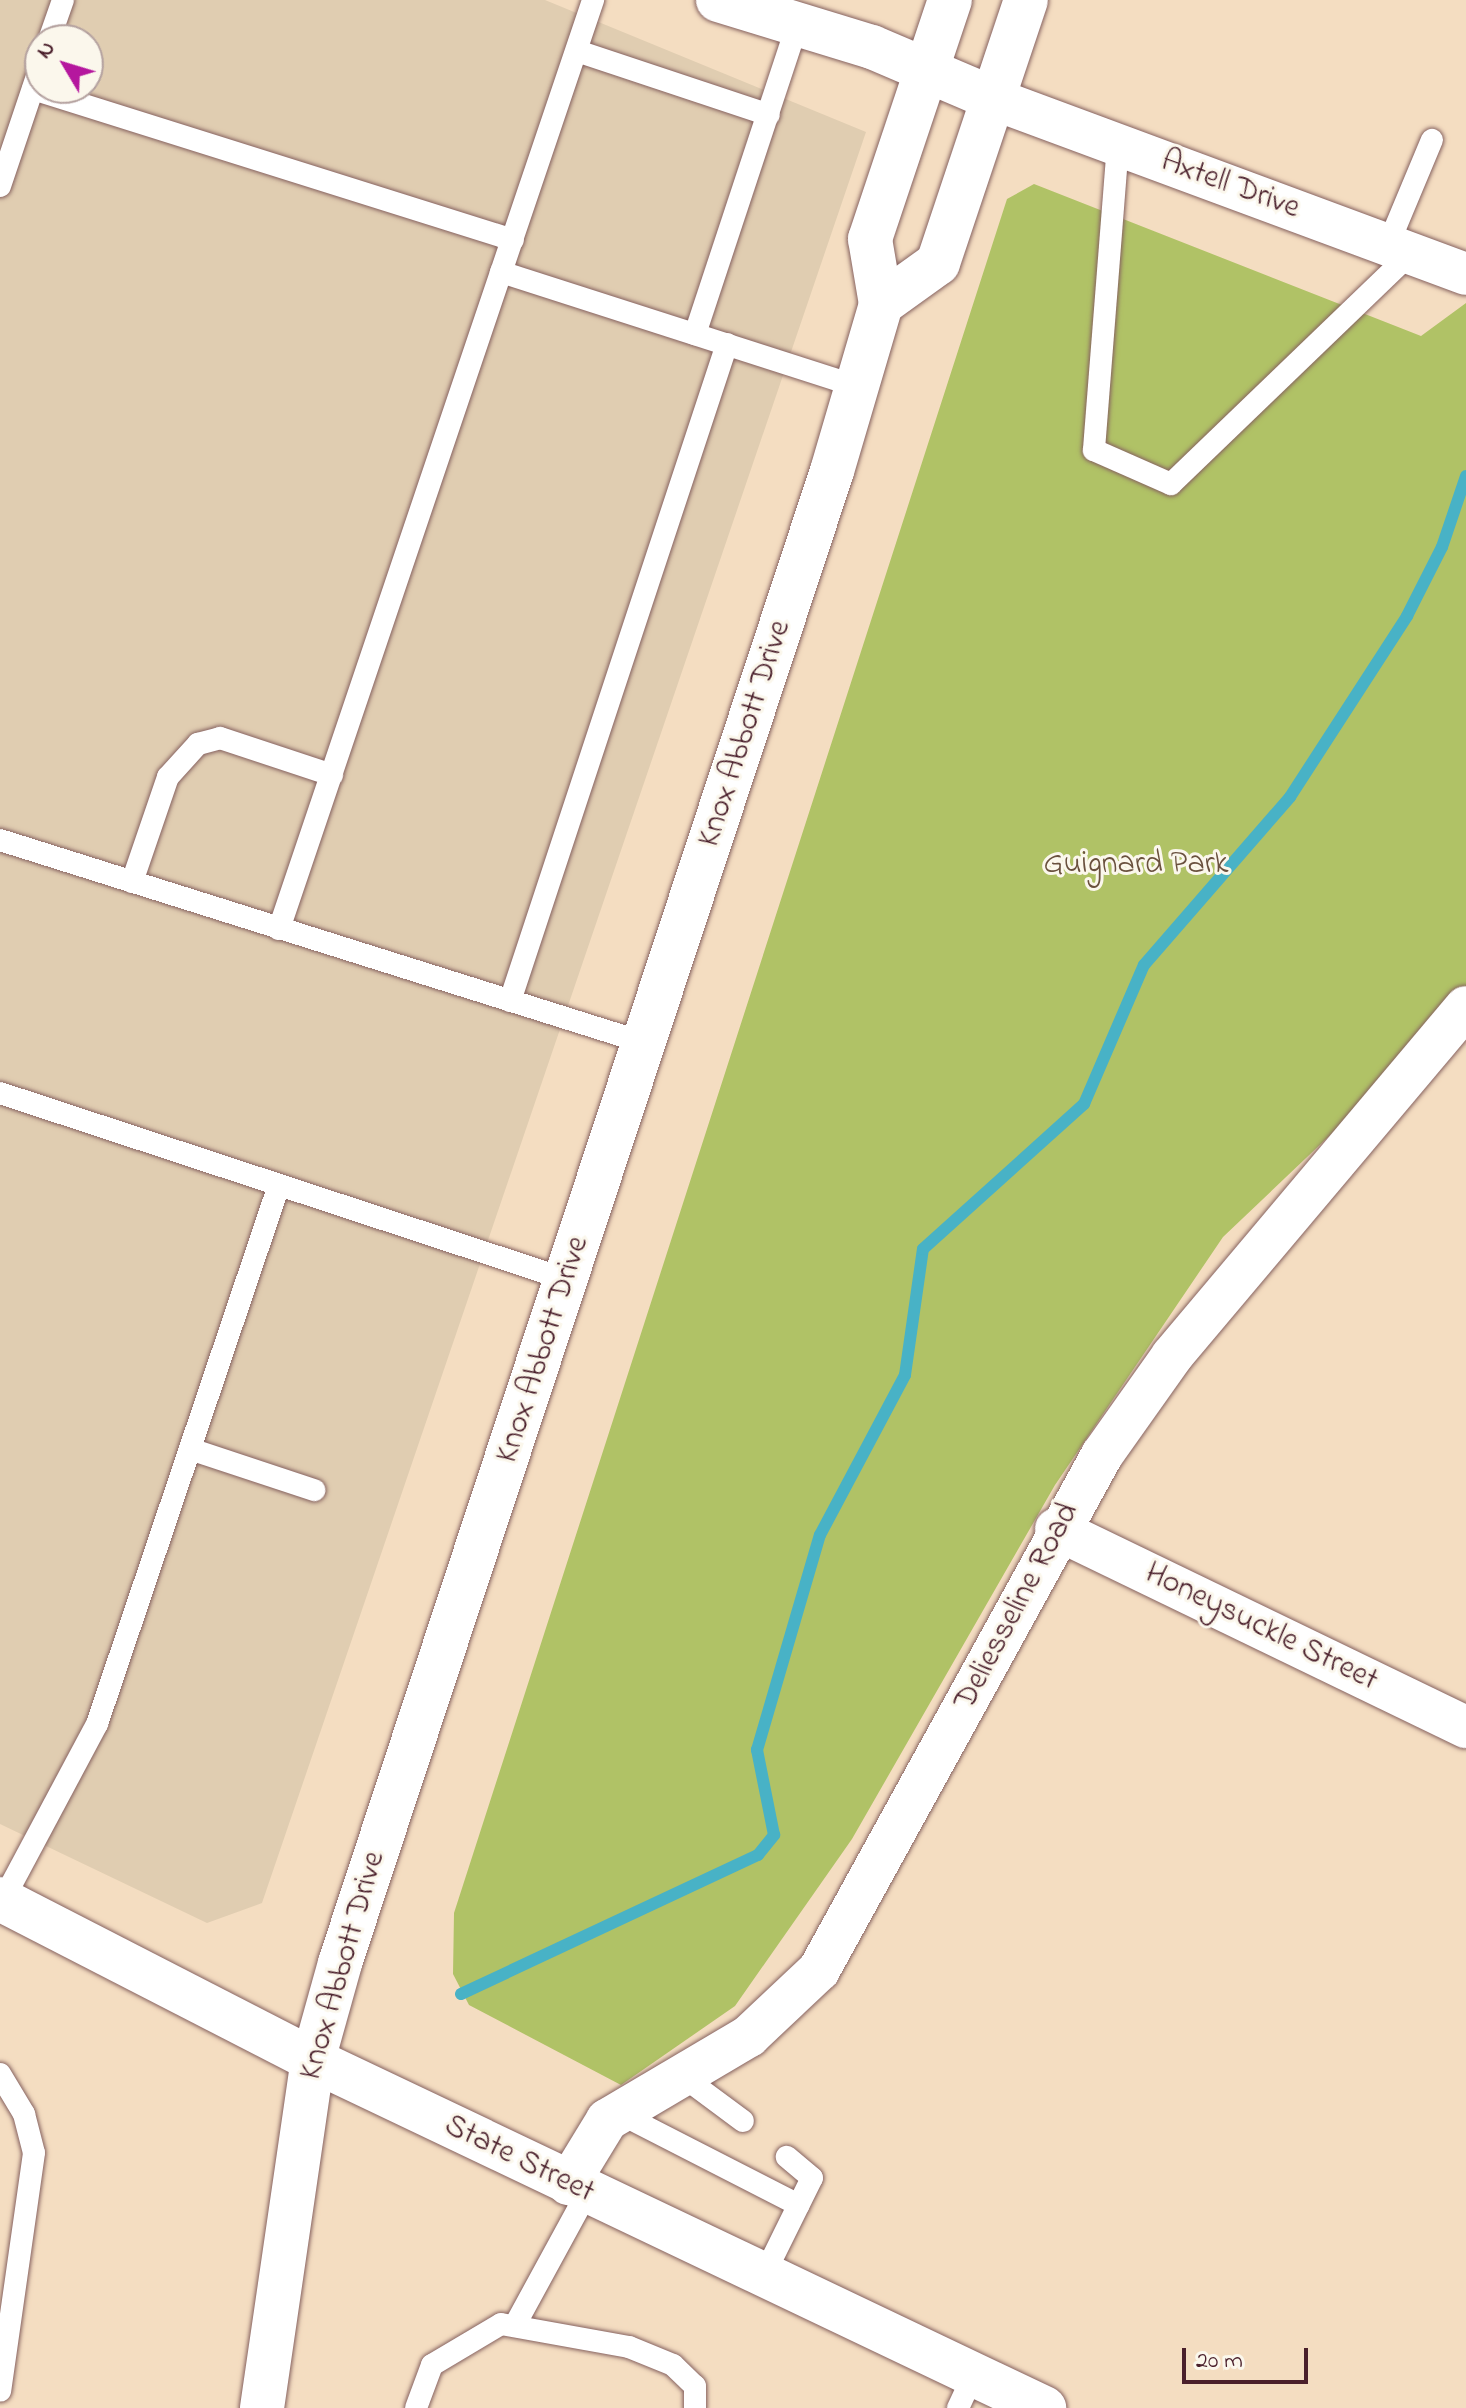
<!DOCTYPE html>
<style>
body{margin:0}
#map{position:relative;width:1466px;height:2408px;overflow:hidden;background:#f4ddc1;font-family:"Indie Flower",sans-serif}
div>[style]{position:absolute}
.built>*{inset:0;background:#e0cdb1}
.green>*{inset:0;background:#b0c266}
.stream>*{height:12px;margin:-6px;padding:0 6px;transform-origin:6px;border-radius:6px;background:#48b2c6}
.roads{filter:drop-shadow(0 0 2px #866260) drop-shadow(0 0 2px #866260)}
.service>*{height:22px;margin:-11px;padding:0 11px;transform-origin:11px;border-radius:11px;background:#fff}
.minor>*{height:42px;margin:-21px;padding:0 21px;transform-origin:21px;border-radius:21px;background:#fff}
.tertiary>*{height:44px;margin:-22px;padding:0 22px;transform-origin:22px;border-radius:22px;background:#fff}
.secondary>*{height:44px;margin:-22px;padding:0 22px;transform-origin:22px;border-radius:22px;background:#fff}
.primary>*{height:44px;margin:-22px;padding:0 22px;transform-origin:22px;border-radius:22px;background:#fff}
span{translate:-50% -50%;white-space:nowrap;text-align:center;line-height:1.15;-webkit-text-stroke:6px #fbf7ec;paint-order:stroke}
.street-label{font-size:32px;color:#4a1f2b}
.park-label{font-size:32px;color:#69503d}
.north{position:absolute;left:24px;top:24px;width:80px;height:80px;box-sizing:border-box;background:#fbf7ec;border:2px solid #b4a19f;border-radius:50%;rotate:308deg;font-size:22px;font-weight:700;line-height:32px;text-align:center;color:#4a1f2b}
.north::after{content:'';display:block;margin:auto;width:28px;height:36px;background:#b5179e;clip-path:polygon(50% 0,100% 100%,50% 72%,0 100%)}
.scale{position:absolute;left:1182px;top:2348px;width:126px;height:36px;box-sizing:border-box;border:4px solid #4a1f2b;border-top:0;padding-left:10px;font-size:24px;line-height:28px;white-space:nowrap;color:#4a1f2b;-webkit-text-stroke:6px #fbf7ec;paint-order:stroke}
</style>
<div id="map">
<div class="built">
<div style="clip-path:polygon(evenodd,0 0,545px 0,866px 132px,262px 1903px,207px 1923px,0 1824px,0 0,40px 40px,88px 40px,88px 88px,40px 88px,40px 40px)"></div>
</div>
<div class="green">
<div style="clip-path:polygon(1034px 184px,1421px 336px,1466px 303px,1466px 1006px,1223px 1237px,1055px 1485px,852px 1839px,735px 2006px,621px 2085px,469px 2005px,453px 1974px,454px 1913px,1007px 199px)"></div>
</div>
<div class="stream">
<div style="left:461px;top:1994px;width:328px;rotate:-25.1deg"></div>
<div style="left:758px;top:1855px;width:26px;rotate:-51deg"></div>
<div style="left:774px;top:1835px;width:87px;rotate:-101.3deg"></div>
<div style="left:757px;top:1750px;width:224px;rotate:-73.7deg"></div>
<div style="left:820px;top:1535px;width:181px;rotate:-62deg"></div>
<div style="left:905px;top:1375px;width:127px;rotate:-81.9deg"></div>
<div style="left:923px;top:1249px;width:217px;rotate:-42deg"></div>
<div style="left:1084px;top:1104px;width:151px;rotate:-66.7deg"></div>
<div style="left:1144px;top:965px;width:223px;rotate:-49deg"></div>
<div style="left:1290px;top:797px;width:216px;rotate:-57.1deg"></div>
<div style="left:1407px;top:616px;width:77px;rotate:-63.1deg"></div>
<div style="left:1442px;top:547px;width:75px;rotate:-71.3deg"></div>
</div>
<div class="roads">
<div class="service">
<div style="left:49px;top:40px;width:42px;rotate:-70.7deg"></div>
<div style="left:577px;top:51px;width:202px;rotate:18.4deg"></div>
<div style="left:33px;top:89px;width:503px;rotate:17.46deg"></div>
<div style="left:1118px;top:144px;width:307px;rotate:94.5deg"></div>
<div style="left:1094px;top:450px;width:84px;rotate:23.8deg"></div>
<div style="left:1171px;top:484px;width:332px;rotate:-43.9deg"></div>
<div style="left:0;top:186px;width:126px;rotate:-71.4deg"></div>
<div style="left:1388px;top:245px;width:114px;rotate:-67.3deg"></div>
<div style="left:501px;top:272px;width:374px;rotate:17.8deg"></div>
<div style="left:695px;top:334px;width:321px;rotate:-71.7deg"></div>
<div style="left:0;top:840px;width:676px;rotate:17.47deg"></div>
<div style="left:132px;top:882px;width:111px;rotate:-71.1deg"></div>
<div style="left:168px;top:777px;width:45px;rotate:-47.7deg"></div>
<div style="left:198px;top:744px;width:23px;rotate:-15deg"></div>
<div style="left:220px;top:738px;width:118px;rotate:18.3deg"></div>
<div style="left:279px;top:929px;width:981px;rotate:-71.32deg"></div>
<div style="left:510px;top:1001px;width:692px;rotate:-71.72deg"></div>
<div style="left:0;top:1093px;width:598px;rotate:18.22deg"></div>
<div style="left:190px;top:1449px;width:131px;rotate:18.3deg"></div>
<div style="left:3px;top:1900px;width:200px;rotate:-61.9deg"></div>
<div style="left:97px;top:1724px;width:569px;rotate:-71.34deg"></div>
<div style="left:0;top:2074px;width:47px;rotate:59deg"></div>
<div style="left:24px;top:2114px;width:40px;rotate:75.6deg"></div>
<div style="left:34px;top:2153px;width:240px;rotate:98.1deg"></div>
<div style="left:681px;top:2075px;width:77px;rotate:36.6deg"></div>
<div style="left:617px;top:2112px;width:204px;rotate:27.1deg"></div>
<div style="left:764px;top:2275px;width:108px;rotate:-63.7deg"></div>
<div style="left:812px;top:2178px;width:33px;rotate:-140deg"></div>
<div style="left:515px;top:2325px;width:150px;rotate:-61.4deg"></div>
<div style="left:416px;top:2408px;width:46px;rotate:-69.6deg"></div>
<div style="left:432px;top:2365px;width:80px;rotate:-30.7deg"></div>
<div style="left:501px;top:2324px;width:130px;rotate:10.2deg"></div>
<div style="left:629px;top:2347px;width:48px;rotate:22.2deg"></div>
<div style="left:673px;top:2365px;width:30px;rotate:44deg"></div>
<div style="left:695px;top:2386px;width:22px;rotate:90deg"></div>
<div style="left:958px;top:2408px;width:38px;rotate:-65deg"></div>
</div>
<div class="minor">
<div style="left:994px;top:99px;width:503px;rotate:20.34deg"></div>
<div style="left:1056px;top:1529px;width:455px;rotate:25.8deg"></div>
<div style="left:568px;top:2184px;width:75px;rotate:-58.6deg"></div>
<div style="left:607px;top:2120px;width:165px;rotate:-30.6deg"></div>
<div style="left:749px;top:2036px;width:96px;rotate:-43.3deg"></div>
<div style="left:819px;top:1970px;width:588px;rotate:-61.21deg"></div>
<div style="left:1102px;top:1455px;width:121px;rotate:-54.7deg"></div>
<div style="left:1172px;top:1356px;width:456px;rotate:-49.9deg"></div>
</div>
<div class="tertiary">
<div style="left:718px;top:0;width:161px;rotate:17deg"></div>
<div style="left:872px;top:47px;width:133px;rotate:23.1deg"></div>
</div>
<div class="secondary">
<div style="left:0;top:1899px;width:352px;rotate:27.2deg"></div>
<div style="left:313px;top:2060px;width:810px;rotate:25.46deg"></div>
</div>
<div class="primary">
<div style="left:881px;top:304px;width:70px;rotate:-35.7deg"></div>
<div style="left:938px;top:263px;width:277px;rotate:-71.5deg"></div>
<div style="left:262px;top:2408px;width:352px;rotate:-81.7deg"></div>
<div style="left:313px;top:2060px;width:101px;rotate:-74.4deg"></div>
<div style="left:340px;top:1963px;width:1571px;rotate:-71.75deg"></div>
<div style="left:832px;top:471px;width:174px;rotate:-73.6deg"></div>
<div style="left:881px;top:304px;width:66px;rotate:-99.6deg"></div>
<div style="left:870px;top:239px;width:252px;rotate:-71.5deg"></div>
</div>
</div>
<div class="street-label">
<span style="left:1230px;top:186px;rotate:20deg">Axtell Drive</span>
<span style="left:746px;top:734px;rotate:-72deg">Knox Abbott Drive</span>
<span style="left:544px;top:1350px;rotate:-72deg">Knox Abbott Drive</span>
<span style="left:1018px;top:1607px;rotate:-62deg">Deliesseline Road</span>
<span style="left:1261px;top:1628px;rotate:26deg">Honeysuckle Street</span>
<span style="left:344px;top:1966px;rotate:-74deg">Knox Abbott Drive</span>
<span style="left:519px;top:2160px;rotate:26deg">State Street</span>
</div>
<div class="park-label">
<span style="left:1136px;top:865px">Guignard Park</span>
</div>
<div class="north">N</div>
<div class="scale">20 m</div>
</div>
